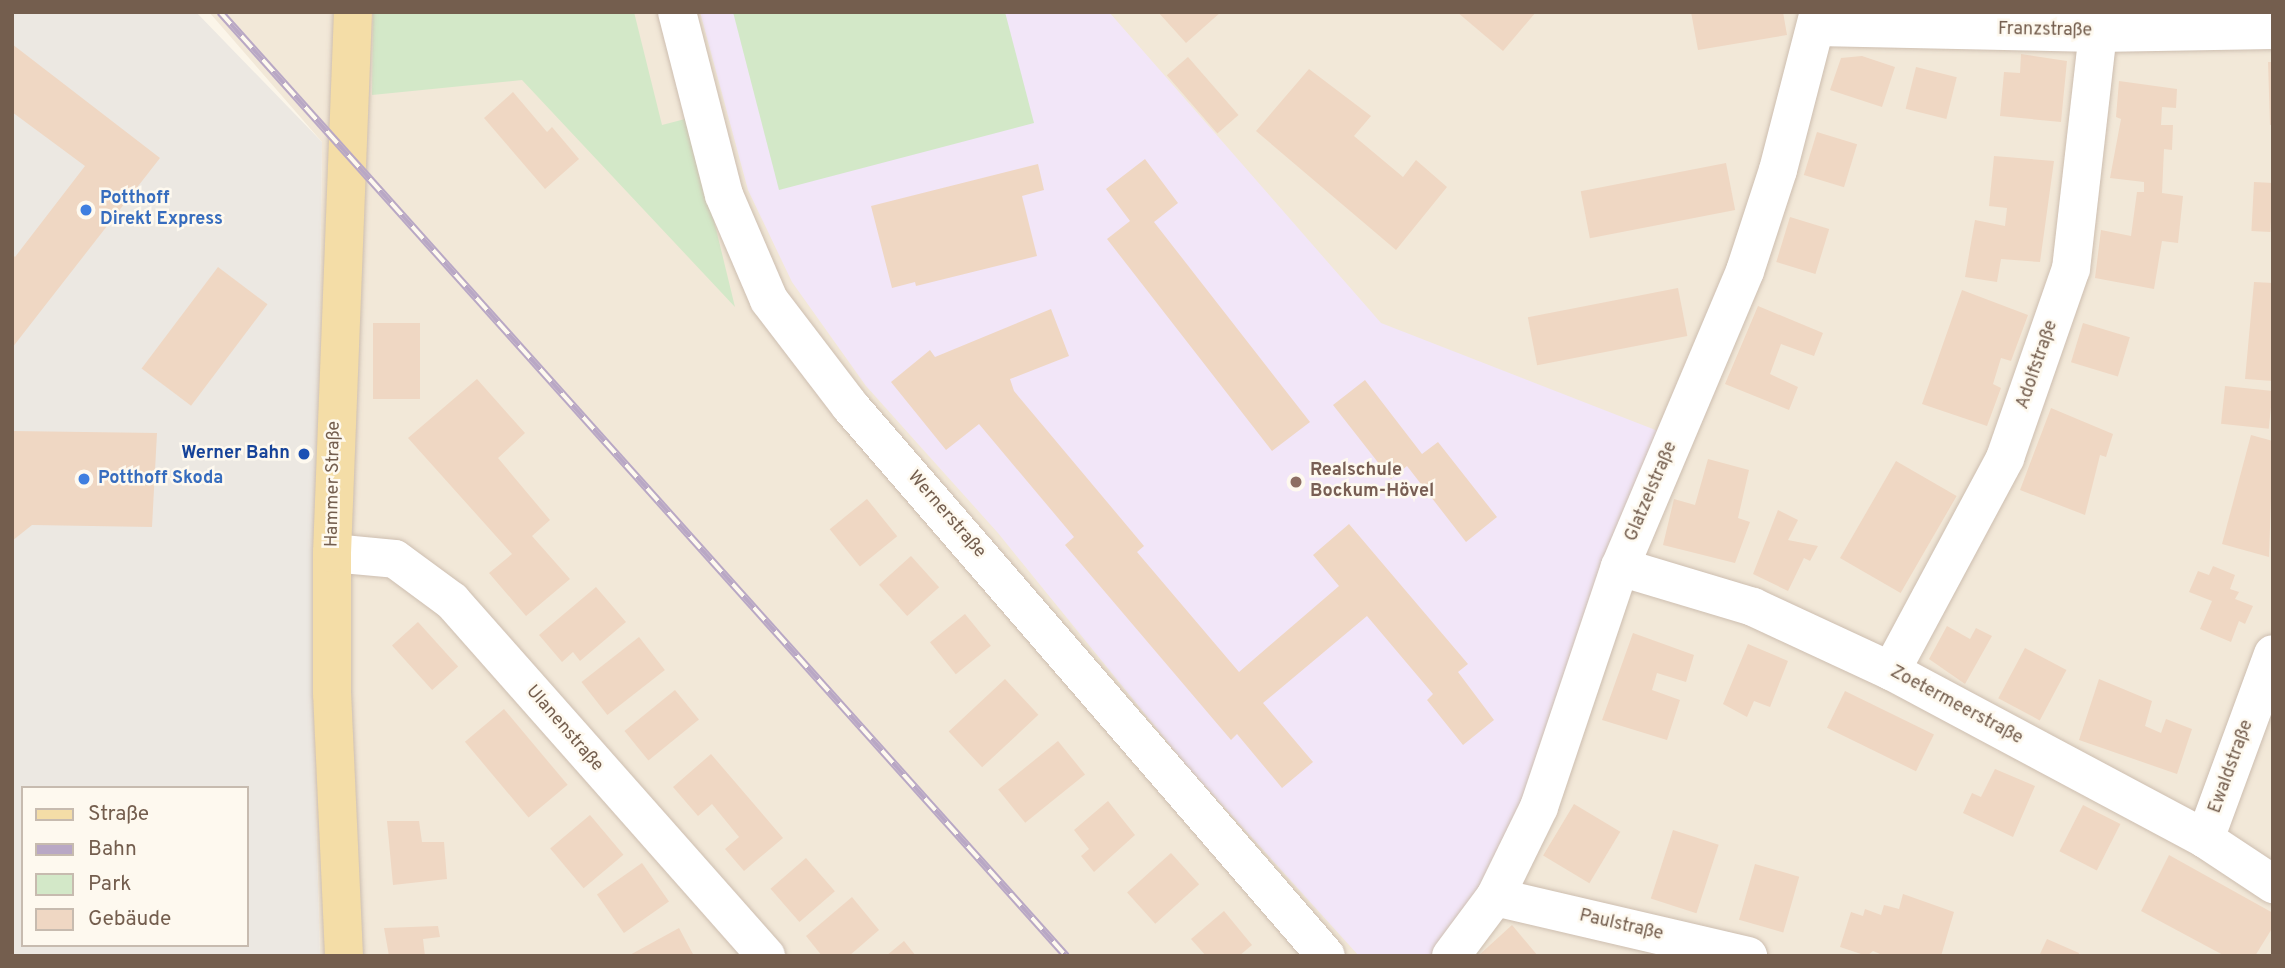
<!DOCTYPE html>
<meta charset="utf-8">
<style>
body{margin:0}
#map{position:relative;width:2285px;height:968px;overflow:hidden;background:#fbf5e9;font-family:Overpass,sans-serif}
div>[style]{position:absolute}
.residential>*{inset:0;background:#f2e8d8}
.industrial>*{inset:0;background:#ece8e2}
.education>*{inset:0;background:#f2e6f8}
.green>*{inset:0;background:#d3e8c8}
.building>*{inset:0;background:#efd7c3;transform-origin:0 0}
.roads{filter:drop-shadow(0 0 2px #cdbeb0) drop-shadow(0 0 2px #cdbeb0)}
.minor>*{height:38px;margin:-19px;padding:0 19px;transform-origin:19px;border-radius:19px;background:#fff}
.major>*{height:38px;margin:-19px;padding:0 19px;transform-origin:19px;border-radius:19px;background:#f4dda7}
.rail>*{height:8px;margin-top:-4px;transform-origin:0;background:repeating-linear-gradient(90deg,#fef9ef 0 16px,#b9a8c5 0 32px);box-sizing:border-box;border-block:2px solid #b9a8c5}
.dots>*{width:19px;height:19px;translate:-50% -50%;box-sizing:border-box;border:4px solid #fef9ef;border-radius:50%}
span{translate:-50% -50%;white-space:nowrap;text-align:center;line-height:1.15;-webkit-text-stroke:5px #fef9ef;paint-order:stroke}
.street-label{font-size:18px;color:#745e4e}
.shop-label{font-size:18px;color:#366cbe;font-weight:700}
.left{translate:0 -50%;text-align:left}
.transit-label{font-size:18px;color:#164399;font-weight:700}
.right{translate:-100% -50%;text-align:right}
.education-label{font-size:18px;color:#785e54;font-weight:700}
.frame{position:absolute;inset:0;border:14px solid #745e4e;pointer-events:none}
.legend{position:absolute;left:21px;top:786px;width:228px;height:161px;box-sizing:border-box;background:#fef9ef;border:2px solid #c7bbaf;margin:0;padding:9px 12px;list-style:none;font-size:21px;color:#745e4e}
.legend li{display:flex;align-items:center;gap:14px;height:35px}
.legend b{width:35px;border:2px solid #c7bbaf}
</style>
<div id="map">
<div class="residential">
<div style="clip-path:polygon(209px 12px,2273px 12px,2273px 956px,320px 956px,314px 745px,322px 142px)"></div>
</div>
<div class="industrial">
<div style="clip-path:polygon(evenodd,12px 12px,196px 12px,322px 142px,314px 745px,320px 956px,12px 956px,12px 12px,23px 788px,247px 788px,247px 945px,23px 945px,23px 788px)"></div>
</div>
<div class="education">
<div style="clip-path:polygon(700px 12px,1109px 12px,1381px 323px,1658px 431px,1511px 845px,1436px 956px,1359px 956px,1188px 767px,998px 533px,866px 386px,792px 282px,748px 190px)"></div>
</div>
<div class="green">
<div style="clip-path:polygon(373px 12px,634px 12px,662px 125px,689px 118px,735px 307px,522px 80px,372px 95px)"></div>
<div style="clip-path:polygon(733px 12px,1005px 12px,1034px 123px,779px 190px)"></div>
</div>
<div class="building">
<div style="clip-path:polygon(1158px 12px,1221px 12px,1186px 43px)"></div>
<div style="clip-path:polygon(1457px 12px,1536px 12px,1503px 51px)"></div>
<div style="clip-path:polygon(1691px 12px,1783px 12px,1787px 35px,1698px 50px)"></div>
<div style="clip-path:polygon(12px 44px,160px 158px,12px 348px,12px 254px,15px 257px,85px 166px,12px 112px)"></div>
<div style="clip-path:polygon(2021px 54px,2067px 61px,2061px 122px,2000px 116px,2004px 72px,2020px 73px)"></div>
<div style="clip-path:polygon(1862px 56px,1895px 67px,1882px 107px,1830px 90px,1841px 58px)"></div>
<div style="left:1188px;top:57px;width:77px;height:28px;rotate:49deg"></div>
<div style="clip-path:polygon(2268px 62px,2273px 62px,2273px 125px,2270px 125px)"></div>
<div style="left:1916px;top:67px;width:42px;height:43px;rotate:14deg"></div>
<div style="clip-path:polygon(1309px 69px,1371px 116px,1354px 136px,1403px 177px,1416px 160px,1447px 187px,1396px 250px,1256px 131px)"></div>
<div style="clip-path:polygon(2119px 81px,2177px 89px,2176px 108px,2162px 107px,2161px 125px,2173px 125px,2172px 150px,2164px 149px,2162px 193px,2183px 196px,2178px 243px,2162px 241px,2154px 289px,2095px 278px,2101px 230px,2131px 236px,2137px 192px,2144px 192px,2144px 182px,2110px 178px,2121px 119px,2116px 117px)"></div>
<div style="clip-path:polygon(513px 92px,547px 132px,552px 127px,579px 159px,545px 189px,484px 118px)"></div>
<div style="left:1817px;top:132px;width:42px;height:45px;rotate:17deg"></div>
<div style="clip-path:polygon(1994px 156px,2054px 161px,2040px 262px,2001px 259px,1997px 282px,1965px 277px,1975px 220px,2005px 226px,2007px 208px,1989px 206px)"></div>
<div style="clip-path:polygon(1145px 159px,1178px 203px,1154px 222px,1310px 422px,1272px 451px,1107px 239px,1130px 221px,1106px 189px)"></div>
<div style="left:1726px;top:163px;width:48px;height:148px;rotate:79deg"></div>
<div style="clip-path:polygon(1038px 164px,1044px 190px,1022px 196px,1037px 256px,916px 286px,915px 282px,892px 288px,871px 206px)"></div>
<div style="left:2254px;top:182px;width:19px;height:49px;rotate:3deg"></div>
<div style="left:1790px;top:217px;width:41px;height:47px;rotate:17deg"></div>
<div style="left:218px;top:267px;width:62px;height:127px;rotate:37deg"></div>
<div style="clip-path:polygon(2254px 282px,2273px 283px,2273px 381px,2245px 379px)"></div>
<div style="left:1678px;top:288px;width:49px;height:153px;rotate:79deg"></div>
<div style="clip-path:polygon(1962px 290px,2028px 315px,2011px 361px,2001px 358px,1993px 384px,2001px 388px,1987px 426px,1922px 404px)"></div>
<div style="clip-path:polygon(1758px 306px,1823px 333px,1814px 356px,1781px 344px,1770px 374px,1798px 387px,1789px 410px,1725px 384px)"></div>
<div style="clip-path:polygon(1051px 309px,1069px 356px,1010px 379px,1014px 391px,1144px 546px,1137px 552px,1239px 672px,1339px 586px,1313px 555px,1349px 524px,1468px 664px,1458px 672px,1494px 720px,1463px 745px,1427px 700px,1433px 694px,1367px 616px,1263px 703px,1313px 762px,1282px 788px,1237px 734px,1231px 740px,1065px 545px,1074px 537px,979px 424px,946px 450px,891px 382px,930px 350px,935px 357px)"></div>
<div style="left:373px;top:323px;width:47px;height:76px"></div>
<div style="left:2083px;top:323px;width:49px;height:41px;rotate:17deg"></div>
<div style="clip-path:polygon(477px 379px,525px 433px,498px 458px,550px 520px,532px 536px,570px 579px,526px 616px,489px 573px,512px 554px,408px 438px)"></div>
<div style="clip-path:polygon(1365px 380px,1422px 454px,1438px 442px,1497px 517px,1466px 542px,1407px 466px,1391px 479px,1333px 405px)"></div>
<div style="left:2225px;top:386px;width:48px;height:38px;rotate:6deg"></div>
<div style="clip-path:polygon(2051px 408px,2113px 434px,2106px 457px,2100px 455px,2085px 515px,2020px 490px)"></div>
<div style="clip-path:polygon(12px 431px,157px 433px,152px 527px,32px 525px,12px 541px)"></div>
<div style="clip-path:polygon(2251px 435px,2273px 441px,2269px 557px,2222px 544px)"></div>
<div style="clip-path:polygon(1708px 459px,1749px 470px,1738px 518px,1750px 522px,1735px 563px,1663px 545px,1674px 499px,1695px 505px)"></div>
<div style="left:1896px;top:461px;width:70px;height:112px;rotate:30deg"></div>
<div style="left:867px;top:499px;width:48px;height:48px;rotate:51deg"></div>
<div style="clip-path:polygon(1778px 510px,1798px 520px,1788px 540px,1818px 546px,1810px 561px,1804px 558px,1788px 591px,1753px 574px)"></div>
<div style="left:911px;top:556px;width:42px;height:43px;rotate:48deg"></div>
<div style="clip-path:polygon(2213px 566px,2235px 575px,2230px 589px,2239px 592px,2235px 599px,2253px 606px,2245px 624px,2239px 621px,2231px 642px,2200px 629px,2212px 601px,2189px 592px,2198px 571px,2209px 575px)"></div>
<div style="clip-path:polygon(596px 587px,626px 622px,580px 661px,573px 652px,562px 662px,539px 635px)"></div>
<div style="left:965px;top:614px;width:41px;height:45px;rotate:51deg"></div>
<div style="left:418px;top:622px;width:60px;height:35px;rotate:48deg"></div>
<div style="clip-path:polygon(1947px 626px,1970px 639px,1976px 628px,1992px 636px,1965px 684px,1929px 659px)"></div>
<div style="clip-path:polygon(1633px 633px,1694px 655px,1686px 682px,1657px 673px,1652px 690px,1680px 700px,1667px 740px,1602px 720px)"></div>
<div style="left:639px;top:637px;width:42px;height:73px;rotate:52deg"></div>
<div style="clip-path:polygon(1748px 644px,1788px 661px,1770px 707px,1754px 701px,1747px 717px,1723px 704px)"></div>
<div style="left:2025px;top:648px;width:47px;height:57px;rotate:28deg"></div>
<div style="left:1005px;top:679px;width:49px;height:77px;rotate:47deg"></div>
<div style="clip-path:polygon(2099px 679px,2152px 701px,2145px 726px,2161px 733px,2166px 719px,2192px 729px,2177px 774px,2079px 740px)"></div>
<div style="left:675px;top:690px;width:38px;height:65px;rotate:51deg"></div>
<div style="left:1845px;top:691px;width:99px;height:41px;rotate:26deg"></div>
<div style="left:504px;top:709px;width:99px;height:51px;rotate:50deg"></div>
<div style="left:1058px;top:741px;width:43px;height:77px;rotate:51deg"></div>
<div style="clip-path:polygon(711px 754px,783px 838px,744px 871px,725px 849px,739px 837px,712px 804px,698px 816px,673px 787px)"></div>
<div style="clip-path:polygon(1995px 769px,2035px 786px,2013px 837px,1963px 813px,1972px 793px,1981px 797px)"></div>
<div style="clip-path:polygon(1108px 801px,1135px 835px,1094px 872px,1081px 856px,1089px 849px,1074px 830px)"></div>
<div style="left:1574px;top:804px;width:54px;height:60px;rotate:31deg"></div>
<div style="left:2083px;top:805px;width:42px;height:52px;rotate:27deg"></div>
<div style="left:590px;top:815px;width:52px;height:52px;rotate:50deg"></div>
<div style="clip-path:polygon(387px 821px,419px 821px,422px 842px,444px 842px,447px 879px,393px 885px)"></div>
<div style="left:1673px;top:830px;width:48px;height:72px;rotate:18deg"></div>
<div style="left:1171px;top:853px;width:42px;height:59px;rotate:48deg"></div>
<div style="clip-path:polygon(2169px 855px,2273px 913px,2273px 927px,2255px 956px,2225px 956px,2141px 911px)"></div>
<div style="left:806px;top:858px;width:44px;height:47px;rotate:49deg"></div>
<div style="left:642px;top:863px;width:47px;height:55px;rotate:55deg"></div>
<div style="left:1755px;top:864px;width:46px;height:58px;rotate:16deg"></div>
<div style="clip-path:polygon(1903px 894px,1954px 912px,1941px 956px,1885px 956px,1873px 951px,1867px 956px,1840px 947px,1851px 912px,1863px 916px,1865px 909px,1881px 915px,1884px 905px,1899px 909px)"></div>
<div style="clip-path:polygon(852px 897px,879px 930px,849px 956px,822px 956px,806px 936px)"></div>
<div style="clip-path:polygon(1224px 911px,1252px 945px,1239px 956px,1206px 956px,1191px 939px)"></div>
<div style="clip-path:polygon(1512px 925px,1538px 956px,1478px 956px)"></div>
<div style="clip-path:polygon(438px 926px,440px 937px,423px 939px,425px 956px,389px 956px,384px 928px)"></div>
<div style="clip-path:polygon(679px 928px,694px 956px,628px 956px)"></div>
<div style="clip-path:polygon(2047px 939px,2079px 953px,2078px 956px,2039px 956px)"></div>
<div style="clip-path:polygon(904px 941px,916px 956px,886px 956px)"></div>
</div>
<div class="roads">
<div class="minor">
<div style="left:677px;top:12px;width:189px;rotate:75.6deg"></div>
<div style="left:724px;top:195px;width:114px;rotate:66.8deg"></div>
<div style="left:769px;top:300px;width:133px;rotate:52.6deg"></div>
<div style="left:850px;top:406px;width:727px;rotate:49.13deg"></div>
<div style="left:1817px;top:27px;width:281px;rotate:1.2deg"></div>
<div style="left:2098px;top:33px;width:175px;rotate:-1deg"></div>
<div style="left:332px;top:553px;width:63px;rotate:5.4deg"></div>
<div style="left:395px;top:559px;width:71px;rotate:36.4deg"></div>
<div style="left:452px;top:601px;width:474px;rotate:48.5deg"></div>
<div style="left:1620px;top:567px;width:139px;rotate:16.7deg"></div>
<div style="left:1753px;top:607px;width:152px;rotate:24.9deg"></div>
<div style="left:1891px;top:671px;width:356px;rotate:28.1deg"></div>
<div style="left:2205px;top:839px;width:82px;rotate:33.5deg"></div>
<div style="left:1891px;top:671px;width:242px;rotate:-61.8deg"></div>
<div style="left:2005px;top:458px;width:200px;rotate:-70.8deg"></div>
<div style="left:2071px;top:269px;width:238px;rotate:-83.5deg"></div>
<div style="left:2205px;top:839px;width:197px;rotate:-69.8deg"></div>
<div style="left:1495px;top:897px;width:260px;rotate:13.1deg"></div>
<div style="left:1451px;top:956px;width:74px;rotate:-53.3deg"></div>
<div style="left:1495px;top:897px;width:100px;rotate:-63.9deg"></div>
<div style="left:1539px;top:807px;width:253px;rotate:-71.4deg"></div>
<div style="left:1620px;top:567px;width:321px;rotate:-67.1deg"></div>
<div style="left:1745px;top:271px;width:106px;rotate:-71.9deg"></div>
<div style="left:1778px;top:170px;width:163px;rotate:-75.5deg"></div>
</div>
<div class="major">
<div style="left:344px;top:956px;width:262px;rotate:-92.6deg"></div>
<div style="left:332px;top:694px;width:141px;rotate:-90deg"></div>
<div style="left:332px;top:553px;width:541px;rotate:-87.78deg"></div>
</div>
</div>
<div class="rail">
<div style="left:220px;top:12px;width:1268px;rotate:48.13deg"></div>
</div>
<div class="dots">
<div style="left:86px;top:210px;background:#3f7fe0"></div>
<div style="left:304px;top:454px;background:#1a4fb4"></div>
<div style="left:84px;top:479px;background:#3f7fe0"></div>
<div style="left:1296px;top:482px;background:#8d6e63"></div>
</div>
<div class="street-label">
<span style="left:2045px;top:31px;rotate:1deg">Franzstraße</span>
<span style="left:2038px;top:365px;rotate:-71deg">Adolfstraße</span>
<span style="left:334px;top:484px;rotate:-89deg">Hammer Straße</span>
<span style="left:1652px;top:492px;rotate:-67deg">Glatzelstraße</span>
<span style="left:946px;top:515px;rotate:49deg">Wernerstraße</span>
<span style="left:1956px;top:706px;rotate:28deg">Zoetermeerstraße</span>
<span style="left:564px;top:729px;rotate:49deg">Ulanenstraße</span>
<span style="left:2232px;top:767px;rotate:-70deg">Ewaldstraße</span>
<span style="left:1621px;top:926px;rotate:13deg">Paulstraße</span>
</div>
<div class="shop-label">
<span class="left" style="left:100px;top:210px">Potthoff<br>Direkt Express</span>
<span class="left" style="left:98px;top:479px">Potthoff Skoda</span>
</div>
<div class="transit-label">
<span class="right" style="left:290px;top:454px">Werner Bahn</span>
</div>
<div class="education-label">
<span class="left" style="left:1310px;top:482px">Realschule<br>Bockum-Hövel</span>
</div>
<div class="frame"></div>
<ul class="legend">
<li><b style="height:9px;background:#f4dda7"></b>Straße</li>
<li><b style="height:9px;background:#b9a8c5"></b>Bahn</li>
<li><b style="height:19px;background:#d3e8c8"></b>Park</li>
<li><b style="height:19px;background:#efd7c3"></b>Gebäude</li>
</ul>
</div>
